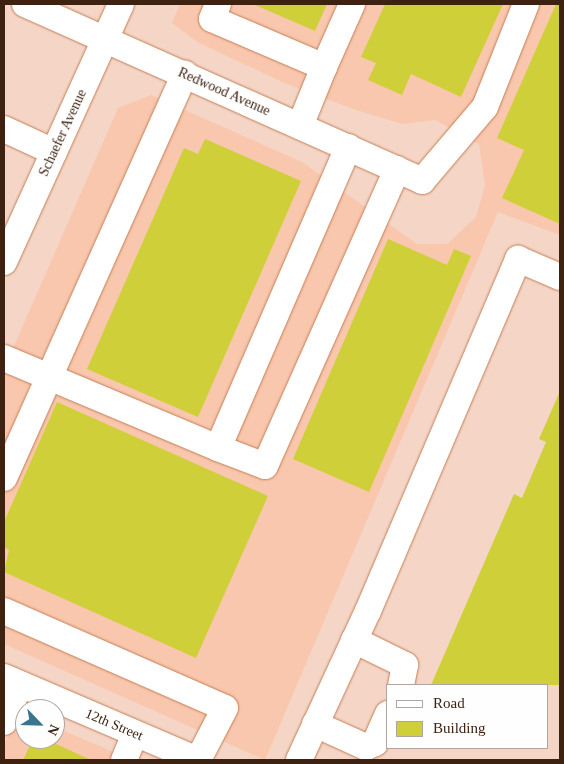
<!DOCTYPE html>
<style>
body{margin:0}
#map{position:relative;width:564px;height:764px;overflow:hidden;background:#f5d6c6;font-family:"Times New Roman",serif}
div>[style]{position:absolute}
.built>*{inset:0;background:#f9c7ad}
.building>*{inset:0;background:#cfcf3a}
.roads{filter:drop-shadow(0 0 1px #c47e56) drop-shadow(0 0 1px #c47e56)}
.minor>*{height:26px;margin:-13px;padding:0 13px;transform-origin:13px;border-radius:13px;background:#fff}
span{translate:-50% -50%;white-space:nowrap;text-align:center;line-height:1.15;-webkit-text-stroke:4px #fefefe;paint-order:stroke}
.street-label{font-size:14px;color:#3e2211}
.frame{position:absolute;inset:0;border:5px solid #3e2211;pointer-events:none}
.legend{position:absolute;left:386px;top:684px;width:162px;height:65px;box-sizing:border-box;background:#fefefe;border:1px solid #b1a69f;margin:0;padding:6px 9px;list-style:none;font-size:15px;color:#3e2211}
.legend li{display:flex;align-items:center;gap:10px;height:25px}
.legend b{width:25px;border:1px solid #b1a69f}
.north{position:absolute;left:15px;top:699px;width:50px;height:50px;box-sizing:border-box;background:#fefefe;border:1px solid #b1a69f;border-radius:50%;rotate:114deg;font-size:14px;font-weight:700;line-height:20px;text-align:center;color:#3e2211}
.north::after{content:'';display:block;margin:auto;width:18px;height:22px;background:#3b748e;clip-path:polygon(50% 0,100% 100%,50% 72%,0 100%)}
</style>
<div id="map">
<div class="built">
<div style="clip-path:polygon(180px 4px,560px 4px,560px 235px,498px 212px,265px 760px,4px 644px,4px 369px,118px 108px,151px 95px,302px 162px,417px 244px,447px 244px,476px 217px,485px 185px,479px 144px,435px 120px,402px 124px,356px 110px,282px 82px,197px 42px,172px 23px)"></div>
<div style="clip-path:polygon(19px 712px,25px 714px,25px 739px,55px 739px,55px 727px,132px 760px,4px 760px,4px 745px)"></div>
</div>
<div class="building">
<div style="clip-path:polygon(253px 4px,327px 4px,315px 31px)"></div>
<div style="clip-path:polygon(385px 4px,503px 4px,461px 97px,411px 74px,402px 95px,368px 80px,376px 63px,361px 57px)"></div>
<div style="clip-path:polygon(556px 4px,560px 4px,560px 224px,502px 198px,524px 150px,497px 138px)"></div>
<div style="clip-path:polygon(205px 139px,301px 181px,198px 417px,87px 369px,184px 148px,198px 154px)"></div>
<div style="clip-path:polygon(388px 239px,447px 265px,454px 249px,471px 256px,369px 492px,293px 459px)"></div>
<div style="clip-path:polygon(560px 391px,560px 685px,431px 685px,514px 494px,522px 498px,546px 442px,539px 439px)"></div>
<div style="clip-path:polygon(57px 402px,268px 496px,196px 658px,4px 572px,9px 550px,4px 547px,4px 522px)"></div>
<div style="clip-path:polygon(33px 739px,45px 739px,91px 760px,23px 760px)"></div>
</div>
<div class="roads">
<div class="minor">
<div style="left:25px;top:4px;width:435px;rotate:24deg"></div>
<div style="left:422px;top:181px;width:97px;rotate:-49.6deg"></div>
<div style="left:485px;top:107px;width:111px;rotate:-68.3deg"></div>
<div style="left:218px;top:4px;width:16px;rotate:112deg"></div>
<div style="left:212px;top:19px;width:122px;rotate:23.2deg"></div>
<div style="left:324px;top:67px;width:69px;rotate:-66deg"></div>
<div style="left:300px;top:126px;width:64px;rotate:-67.9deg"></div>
<div style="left:4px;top:129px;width:55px;rotate:24.7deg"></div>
<div style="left:4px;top:262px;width:283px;rotate:-65.6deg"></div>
<div style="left:4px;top:358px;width:232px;rotate:22.8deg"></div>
<div style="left:218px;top:448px;width:328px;rotate:-66.6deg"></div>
<div style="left:218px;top:448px;width:50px;rotate:21deg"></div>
<div style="left:265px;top:466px;width:325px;rotate:-66deg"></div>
<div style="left:4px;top:478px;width:443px;rotate:-65.9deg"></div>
<div style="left:4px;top:611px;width:241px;rotate:23.7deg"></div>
<div style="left:225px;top:708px;width:59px;rotate:117.4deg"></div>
<div style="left:354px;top:640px;width:57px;rotate:26.1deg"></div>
<div style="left:405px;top:665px;width:20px;rotate:101deg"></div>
<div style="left:4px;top:677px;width:211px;rotate:23.2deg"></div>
<div style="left:4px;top:722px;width:41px;rotate:-67.2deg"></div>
<div style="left:315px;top:724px;width:56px;rotate:24.3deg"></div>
<div style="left:366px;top:747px;width:10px;rotate:-24deg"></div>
<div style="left:375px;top:743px;width:32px;rotate:-66deg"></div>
<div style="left:124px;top:760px;width:28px;rotate:-67deg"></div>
<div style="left:299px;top:760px;width:164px;rotate:-65.2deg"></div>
<div style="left:368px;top:611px;width:383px;rotate:-66.9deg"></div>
<div style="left:518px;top:259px;width:46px;rotate:23.2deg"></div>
</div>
</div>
<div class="street-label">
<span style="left:224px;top:92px;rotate:24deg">Redwood Avenue</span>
<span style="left:63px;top:133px;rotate:-65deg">Schaefer Avenue</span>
<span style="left:114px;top:725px;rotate:23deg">12th Street</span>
</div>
<div class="frame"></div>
<ul class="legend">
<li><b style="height:6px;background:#fff"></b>Road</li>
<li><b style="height:14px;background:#cfcf3a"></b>Building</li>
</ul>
<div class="north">N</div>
</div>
